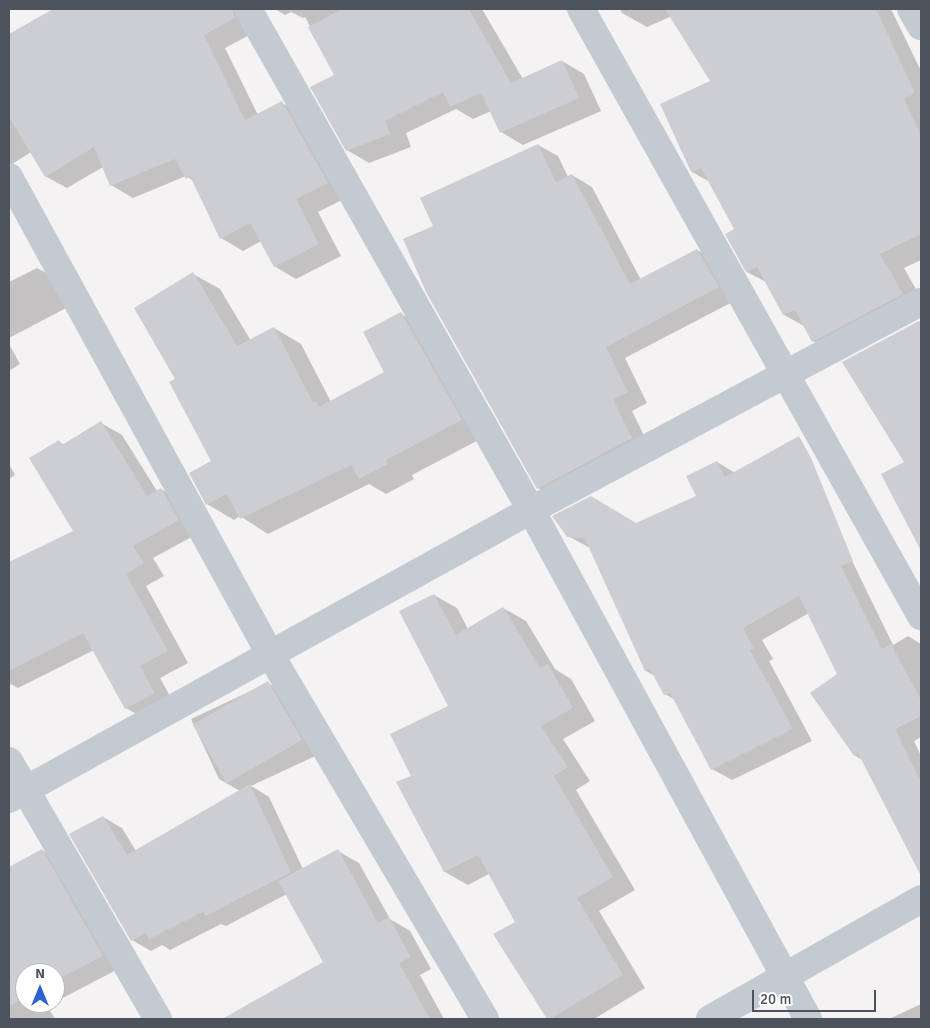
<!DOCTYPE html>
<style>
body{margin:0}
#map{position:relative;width:930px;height:1028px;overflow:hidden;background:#f4f2f2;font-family:Signika,sans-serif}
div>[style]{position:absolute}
.shadow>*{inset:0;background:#0003}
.building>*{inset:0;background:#cdced3;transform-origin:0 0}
.street>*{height:28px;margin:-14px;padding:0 14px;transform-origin:14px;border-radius:14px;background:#c4cad1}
span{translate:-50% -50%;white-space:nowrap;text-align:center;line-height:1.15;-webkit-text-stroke:4.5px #fff;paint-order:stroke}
.frame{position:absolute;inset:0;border:10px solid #4c535d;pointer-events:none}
.north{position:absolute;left:15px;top:963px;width:50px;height:50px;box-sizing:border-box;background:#fff;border:1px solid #b7babe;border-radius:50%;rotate:0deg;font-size:14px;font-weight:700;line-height:20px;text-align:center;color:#4c535d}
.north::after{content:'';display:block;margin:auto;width:18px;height:22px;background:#2f63d1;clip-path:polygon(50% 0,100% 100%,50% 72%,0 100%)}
.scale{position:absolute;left:752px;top:990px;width:124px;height:22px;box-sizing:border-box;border:2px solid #4c535d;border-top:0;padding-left:6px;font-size:15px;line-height:18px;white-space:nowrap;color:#4c535d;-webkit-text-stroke:4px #fff;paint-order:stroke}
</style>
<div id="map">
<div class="shadow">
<div style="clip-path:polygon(55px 9px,261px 9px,257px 31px,225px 48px,258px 115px,282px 103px,304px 115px,350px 196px,318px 212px,341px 256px,296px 279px,274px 266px,261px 241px,243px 251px,221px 238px,195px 182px,186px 176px,133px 198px,111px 185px,103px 167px,67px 188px,45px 176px,31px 152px,9px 166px,9px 35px)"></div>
<div style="clip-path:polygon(275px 9px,482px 9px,523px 79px,562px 61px,584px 74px,601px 111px,523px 145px,501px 132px,491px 111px,473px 119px,456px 109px,406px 133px,411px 147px,369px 163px,347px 150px,336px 75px,305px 17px,303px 18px,291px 12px,285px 15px)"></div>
<div style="clip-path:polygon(620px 9px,891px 9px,921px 71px,921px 260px,904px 268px,921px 298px,838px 356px,813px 341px,806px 327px,784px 315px,766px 282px,747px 272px,727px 235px,736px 230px,710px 182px,692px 172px,661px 105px,712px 81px,672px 16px,647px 27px,622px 13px)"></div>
<div style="clip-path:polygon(538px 145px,558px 156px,568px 177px,572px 175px,592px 187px,641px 280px,697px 250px,717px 261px,738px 299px,625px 358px,647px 403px,632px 411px,651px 450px,558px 500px,538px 488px,434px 227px)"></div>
<div style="clip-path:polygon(37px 268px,57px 279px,70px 306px,9px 338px,9px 282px)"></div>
<div style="clip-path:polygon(193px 274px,220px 289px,251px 341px,274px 328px,301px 344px,331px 402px,385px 373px,401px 314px,428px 329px,488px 435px,412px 475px,414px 479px,386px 494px,369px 484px,268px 534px,240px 516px,234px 520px,207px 504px,190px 473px,212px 461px,176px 379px)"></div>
<div style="clip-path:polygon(919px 322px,921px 323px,921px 547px,883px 474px,906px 462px)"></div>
<div style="clip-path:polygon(9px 344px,20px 364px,9px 371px)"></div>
<div style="clip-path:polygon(101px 423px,122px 435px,157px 491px,161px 489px,182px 501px,199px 533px,153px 558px,164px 576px,146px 586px,188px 663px,160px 678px,175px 705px,147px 720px,126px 708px,94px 650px,18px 688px,9px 683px,9px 563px,74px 532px,59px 442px,65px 445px)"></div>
<div style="clip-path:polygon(802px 458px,893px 645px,908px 636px,921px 644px,921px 737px,914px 741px,921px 756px,921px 851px,905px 842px,864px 761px,854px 755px,838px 675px,809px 613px,762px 640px,773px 659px,769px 661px,812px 741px,732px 780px,712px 769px,675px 700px,665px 694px,655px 676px,646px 671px,590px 548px,568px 536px,637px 525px,697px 497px,717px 462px,735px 473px)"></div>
<div style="clip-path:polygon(9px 464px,15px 475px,9px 479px)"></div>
<div style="clip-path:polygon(434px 595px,457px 608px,468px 629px,503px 608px,526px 621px,555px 669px,571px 679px,595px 721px,563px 739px,590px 781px,576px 790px,635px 890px,599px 911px,645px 988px,594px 1019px,548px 1019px,495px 934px,516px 923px,489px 874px,468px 885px,445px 872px,398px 782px,413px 776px,450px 706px)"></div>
<div style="clip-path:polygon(268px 683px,290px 696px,324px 752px,251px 786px,269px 797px,303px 869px,338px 851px,359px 863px,390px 919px,410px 931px,431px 969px,420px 975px,444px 1019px,224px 1019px,324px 963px,287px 894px,226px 926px,221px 924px,170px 950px,162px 945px,151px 951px,132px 940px,103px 817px,122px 828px,136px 851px,240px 791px,219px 779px,191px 719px)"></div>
<div style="clip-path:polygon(42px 850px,61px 862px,122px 967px,55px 1002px,55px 973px,25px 973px,25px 1003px,54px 1003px,47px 1006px,55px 1019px,9px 1019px,9px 868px)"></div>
<div style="clip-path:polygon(921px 1004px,921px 1019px,889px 1019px)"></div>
</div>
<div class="building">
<div style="clip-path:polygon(53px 9px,232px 9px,235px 18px,204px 35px,245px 120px,282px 101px,328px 183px,296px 199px,319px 244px,274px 267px,250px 223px,220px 239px,190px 176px,186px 179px,175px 159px,110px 186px,94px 147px,45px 177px,9px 117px,9px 34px)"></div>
<div style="clip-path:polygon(342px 9px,469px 9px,511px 83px,562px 60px,579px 98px,500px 133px,481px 93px,450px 107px,443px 92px,385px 121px,390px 134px,346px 151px,310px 87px,334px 75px,308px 27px)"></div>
<div style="clip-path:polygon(665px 9px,876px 9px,915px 93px,904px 99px,921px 135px,921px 234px,880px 254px,903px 294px,812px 342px,795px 310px,783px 315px,757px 267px,746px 272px,725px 234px,734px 229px,701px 168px,691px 172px,660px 104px,710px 81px)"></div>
<div style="clip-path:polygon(538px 144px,556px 182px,572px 174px,630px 284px,697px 249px,719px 287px,606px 347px,628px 392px,613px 399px,632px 438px,537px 489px,426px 292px,403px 239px,433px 226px,420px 198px)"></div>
<div style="clip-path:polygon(193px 272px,237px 346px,274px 327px,313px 402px,316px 401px,319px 407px,384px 372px,363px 332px,401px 312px,462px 420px,386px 460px,388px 464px,359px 479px,351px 465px,240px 519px,227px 494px,206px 505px,189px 473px,211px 461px,169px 382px,175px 379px,134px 308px)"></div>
<div style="clip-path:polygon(919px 321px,921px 324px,921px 551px,881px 474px,904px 462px,842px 362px)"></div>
<div style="clip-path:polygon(101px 421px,147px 496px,161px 488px,179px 520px,133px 546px,144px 563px,126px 574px,168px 651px,140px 666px,155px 693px,125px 709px,83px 633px,9px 671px,9px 562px,73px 531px,29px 458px,59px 440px,62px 445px)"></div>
<div style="clip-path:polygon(799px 436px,811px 458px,853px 561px,841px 566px,882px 649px,891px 644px,921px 700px,921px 716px,895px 729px,921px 782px,921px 876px,858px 753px,854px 756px,810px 693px,837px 674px,799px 596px,743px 628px,754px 648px,750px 650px,793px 729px,711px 770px,670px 693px,664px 695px,650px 669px,645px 671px,585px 539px,567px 537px,552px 516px,591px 496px,636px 523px,696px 496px,686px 476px,717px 461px,725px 477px)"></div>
<div style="clip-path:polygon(434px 594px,456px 635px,503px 607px,540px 668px,548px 664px,573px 708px,541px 726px,568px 767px,554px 776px,613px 877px,577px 898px,623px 975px,550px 1019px,547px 1019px,493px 934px,515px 922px,478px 855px,444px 872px,396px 782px,411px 776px,390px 734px,448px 706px,399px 611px)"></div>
<div style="left:268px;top:681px;width:68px;height:87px;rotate:60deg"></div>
<div style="clip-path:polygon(250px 784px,291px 872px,206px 916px,203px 912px,149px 939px,146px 933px,131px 941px,69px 834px,103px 816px,127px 855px)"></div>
<div style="clip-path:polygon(42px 849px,103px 956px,55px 981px,55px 973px,25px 973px,25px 997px,9px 1006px,9px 867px)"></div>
<div style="clip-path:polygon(338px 849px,378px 923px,389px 917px,411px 957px,399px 963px,430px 1019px,222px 1019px,323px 962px,278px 881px)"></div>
</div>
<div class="street">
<div style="left:248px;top:9px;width:575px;rotate:60.54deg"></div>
<div style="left:531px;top:510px;width:579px;rotate:61.44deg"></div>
<div style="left:581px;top:9px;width:696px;rotate:60.75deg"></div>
<div style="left:911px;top:9px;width:20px;rotate:60deg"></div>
<div style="left:9px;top:177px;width:544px;rotate:61.31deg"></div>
<div style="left:270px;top:654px;width:424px;rotate:59.5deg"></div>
<div style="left:9px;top:761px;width:298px;rotate:60deg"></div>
<div style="left:9px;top:799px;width:597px;rotate:-28.97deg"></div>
<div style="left:531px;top:510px;width:442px;rotate:-28.1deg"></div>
<div style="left:710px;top:1019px;width:243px;rotate:-29.6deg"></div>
</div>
<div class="frame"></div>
<div class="north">N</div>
<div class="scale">20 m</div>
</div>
